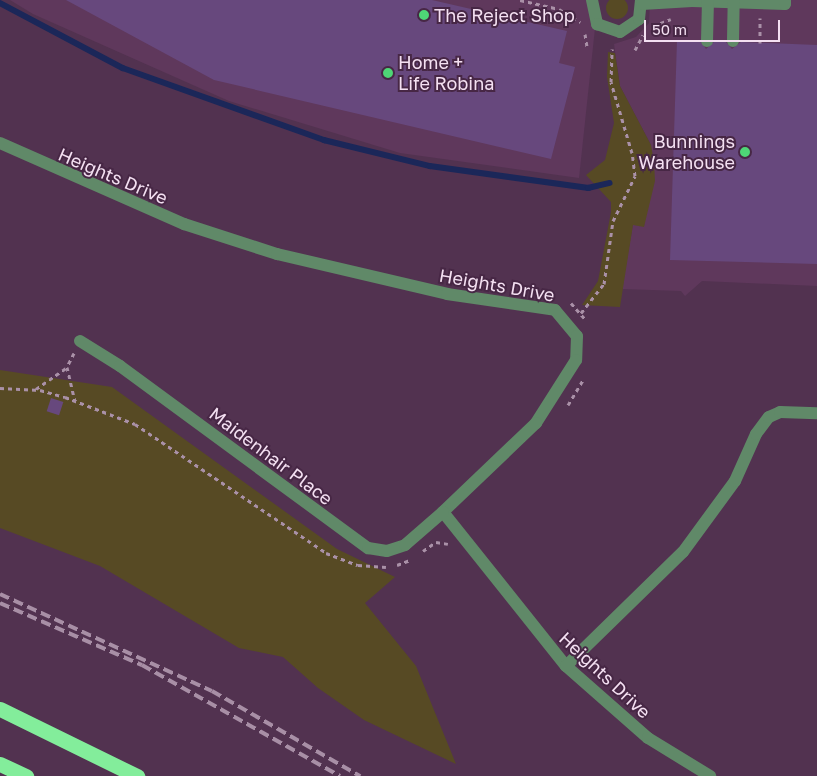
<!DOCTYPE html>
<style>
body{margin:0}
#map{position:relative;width:817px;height:776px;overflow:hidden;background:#523250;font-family:"Golos Text",sans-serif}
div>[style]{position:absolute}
.built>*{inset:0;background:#5f385c}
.green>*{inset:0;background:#574a24}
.round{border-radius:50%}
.stream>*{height:5.5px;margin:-2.75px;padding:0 2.75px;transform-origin:2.75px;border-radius:2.75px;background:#1b2759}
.building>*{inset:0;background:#67487d;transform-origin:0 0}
.path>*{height:3px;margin-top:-1.5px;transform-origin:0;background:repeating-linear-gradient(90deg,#aa91a8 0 4px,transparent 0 8px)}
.minor>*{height:12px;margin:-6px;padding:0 6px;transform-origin:6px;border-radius:6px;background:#608968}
.highway>*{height:15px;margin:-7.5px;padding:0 7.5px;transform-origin:7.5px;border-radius:7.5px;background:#83ed9b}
.rail>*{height:4px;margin-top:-2px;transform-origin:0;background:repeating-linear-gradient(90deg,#a88fa6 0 10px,transparent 0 15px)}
.dots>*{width:14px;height:14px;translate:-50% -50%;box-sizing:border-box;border:2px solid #472745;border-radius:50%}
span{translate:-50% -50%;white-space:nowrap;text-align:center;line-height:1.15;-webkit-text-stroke:4px #472745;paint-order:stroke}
.poi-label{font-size:18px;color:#f4e0f2}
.left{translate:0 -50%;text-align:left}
.right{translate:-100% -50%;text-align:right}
.street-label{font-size:18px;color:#f4e0f2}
.scale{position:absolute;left:644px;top:20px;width:136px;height:22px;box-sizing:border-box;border:2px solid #f4e0f2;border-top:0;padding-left:6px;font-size:15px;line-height:18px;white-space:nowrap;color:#f4e0f2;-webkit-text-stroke:4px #472745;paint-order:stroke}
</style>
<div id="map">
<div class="built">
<div style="clip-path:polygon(10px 0,598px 0,579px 178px,400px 153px,229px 101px,33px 14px)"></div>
<div style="clip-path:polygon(650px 0,817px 0,817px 286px,702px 281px,685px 296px,681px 291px,622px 289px,633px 224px,644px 226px,651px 145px,620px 86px,614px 44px,636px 37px,649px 23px)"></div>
</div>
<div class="green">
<div class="round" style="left:606px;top:-3px;width:22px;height:22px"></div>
<div style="clip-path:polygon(608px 52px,615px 53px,620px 86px,651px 145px,654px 162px,655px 181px,644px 227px,633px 225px,620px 307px,582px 305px,598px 281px,611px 212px,611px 202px,586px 175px,605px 160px,614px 123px,607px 77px)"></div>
<div style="clip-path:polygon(0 370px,112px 387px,337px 549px,395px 577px,365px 603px,416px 666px,456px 764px,364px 720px,318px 688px,283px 657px,239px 648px,100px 566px,0 528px)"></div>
</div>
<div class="stream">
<div style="left:0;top:3px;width:139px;rotate:27.9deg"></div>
<div style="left:123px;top:68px;width:214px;rotate:19.7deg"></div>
<div style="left:324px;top:140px;width:109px;rotate:13.8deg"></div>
<div style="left:430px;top:166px;width:160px;rotate:7.9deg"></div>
<div style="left:588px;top:188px;width:22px;rotate:-13deg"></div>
</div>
<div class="building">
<div style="clip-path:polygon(66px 0,432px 0,567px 31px,559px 63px,575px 67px,551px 159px,214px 80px)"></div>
<div style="clip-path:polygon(677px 40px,699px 40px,706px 49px,715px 41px,725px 41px,732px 49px,741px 42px,817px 45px,817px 264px,670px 260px)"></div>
<div style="left:51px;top:398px;width:13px;height:14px;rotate:18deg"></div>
</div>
<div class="path">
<div style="left:520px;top:0;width:40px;rotate:13deg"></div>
<div style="left:559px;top:9px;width:25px;rotate:32deg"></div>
<div style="left:653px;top:26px;width:19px;rotate:-21deg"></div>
<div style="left:585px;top:34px;width:13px;rotate:81deg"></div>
<div style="left:760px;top:43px;width:25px;rotate:-90deg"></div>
<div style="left:635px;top:50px;width:17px;rotate:-62deg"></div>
<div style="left:571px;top:303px;width:21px;rotate:49deg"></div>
<div style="left:581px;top:313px;width:37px;rotate:-52deg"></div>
<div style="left:604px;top:284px;width:64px;rotate:-81.9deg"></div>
<div style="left:613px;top:221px;width:50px;rotate:-63.9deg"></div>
<div style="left:635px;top:176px;width:23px;rotate:-97deg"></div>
<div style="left:632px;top:153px;width:74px;rotate:-106.5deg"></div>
<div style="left:611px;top:82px;width:33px;rotate:-88deg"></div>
<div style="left:74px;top:353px;width:16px;rotate:117deg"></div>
<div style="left:67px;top:367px;width:35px;rotate:77deg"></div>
<div style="left:0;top:388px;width:40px;rotate:2.9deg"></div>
<div style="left:40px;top:390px;width:26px;rotate:16deg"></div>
<div style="left:65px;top:397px;width:75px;rotate:21.1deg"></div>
<div style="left:135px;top:424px;width:230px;rotate:34deg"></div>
<div style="left:326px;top:553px;width:34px;rotate:21deg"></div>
<div style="left:358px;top:565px;width:28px;rotate:4deg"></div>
<div style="left:36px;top:389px;width:38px;rotate:-35deg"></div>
<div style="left:568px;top:405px;width:29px;rotate:-59deg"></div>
<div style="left:423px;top:551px;width:16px;rotate:-35deg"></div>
<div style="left:436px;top:542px;width:12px;rotate:9deg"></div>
<div style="left:397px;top:565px;width:14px;rotate:-21deg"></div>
</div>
<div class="minor">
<div style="left:592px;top:0;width:25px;rotate:78deg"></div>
<div style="left:597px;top:24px;width:24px;rotate:19deg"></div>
<div style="left:620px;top:32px;width:23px;rotate:-34deg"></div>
<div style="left:639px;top:19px;width:19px;rotate:-84deg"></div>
<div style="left:642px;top:4px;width:50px;rotate:-3.4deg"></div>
<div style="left:692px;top:1px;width:93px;rotate:1.8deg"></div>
<div style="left:785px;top:4px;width:4px;rotate:-90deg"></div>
<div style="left:707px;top:41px;width:40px;rotate:-88.6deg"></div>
<div style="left:733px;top:41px;width:39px;rotate:-89deg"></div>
<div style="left:0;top:143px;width:201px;rotate:23.8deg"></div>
<div style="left:184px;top:224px;width:98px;rotate:17.9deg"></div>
<div style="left:277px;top:254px;width:175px;rotate:13.2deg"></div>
<div style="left:447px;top:294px;width:109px;rotate:8.4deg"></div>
<div style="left:555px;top:310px;width:34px;rotate:50deg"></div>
<div style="left:577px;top:336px;width:24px;rotate:92deg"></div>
<div style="left:576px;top:360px;width:75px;rotate:122.4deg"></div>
<div style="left:536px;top:423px;width:129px;rotate:136.3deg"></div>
<div style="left:443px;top:512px;width:197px;rotate:51.4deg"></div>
<div style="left:566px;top:666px;width:109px;rotate:41.3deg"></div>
<div style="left:648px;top:738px;width:73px;rotate:31.5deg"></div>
<div style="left:80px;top:341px;width:47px;rotate:32deg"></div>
<div style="left:120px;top:366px;width:308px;rotate:36.3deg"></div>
<div style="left:368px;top:548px;width:19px;rotate:9deg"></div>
<div style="left:387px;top:551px;width:19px;rotate:-18deg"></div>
<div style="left:405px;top:545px;width:50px;rotate:-41deg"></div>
<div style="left:566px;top:666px;width:163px;rotate:-44.3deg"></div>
<div style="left:683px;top:552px;width:88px;rotate:-53.8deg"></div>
<div style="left:735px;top:481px;width:51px;rotate:-65.9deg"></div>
<div style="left:756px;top:434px;width:21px;rotate:-53deg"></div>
<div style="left:769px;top:417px;width:12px;rotate:-24deg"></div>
<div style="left:780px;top:412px;width:37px;rotate:2deg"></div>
</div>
<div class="highway">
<div style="left:0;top:709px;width:153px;rotate:26.1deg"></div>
<div style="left:0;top:764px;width:29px;rotate:25deg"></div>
</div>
<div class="rail">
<div style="left:0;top:594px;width:233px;rotate:24.6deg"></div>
<div style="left:212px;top:691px;width:171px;rotate:29.9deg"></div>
<div style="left:0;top:603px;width:155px;rotate:23.6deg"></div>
<div style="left:142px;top:665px;width:227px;rotate:29.3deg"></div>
</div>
<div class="dots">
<div style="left:424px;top:15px;background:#4ed676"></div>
<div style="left:388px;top:73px;background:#4ed676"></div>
<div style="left:745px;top:152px;background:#4ed676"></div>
</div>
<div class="poi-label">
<span class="left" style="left:434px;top:15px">The Reject Shop</span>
<span class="left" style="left:398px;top:73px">Home +<br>Life Robina</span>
<span class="right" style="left:735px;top:152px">Bunnings<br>Warehouse</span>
</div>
<div class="street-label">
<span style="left:113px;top:176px;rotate:23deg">Heights Drive</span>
<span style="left:497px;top:285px;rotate:10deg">Heights Drive</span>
<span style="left:271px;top:456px;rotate:37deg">Maidenhair Place</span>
<span style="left:605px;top:675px;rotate:43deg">Heights Drive</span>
</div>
<div class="scale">50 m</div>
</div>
